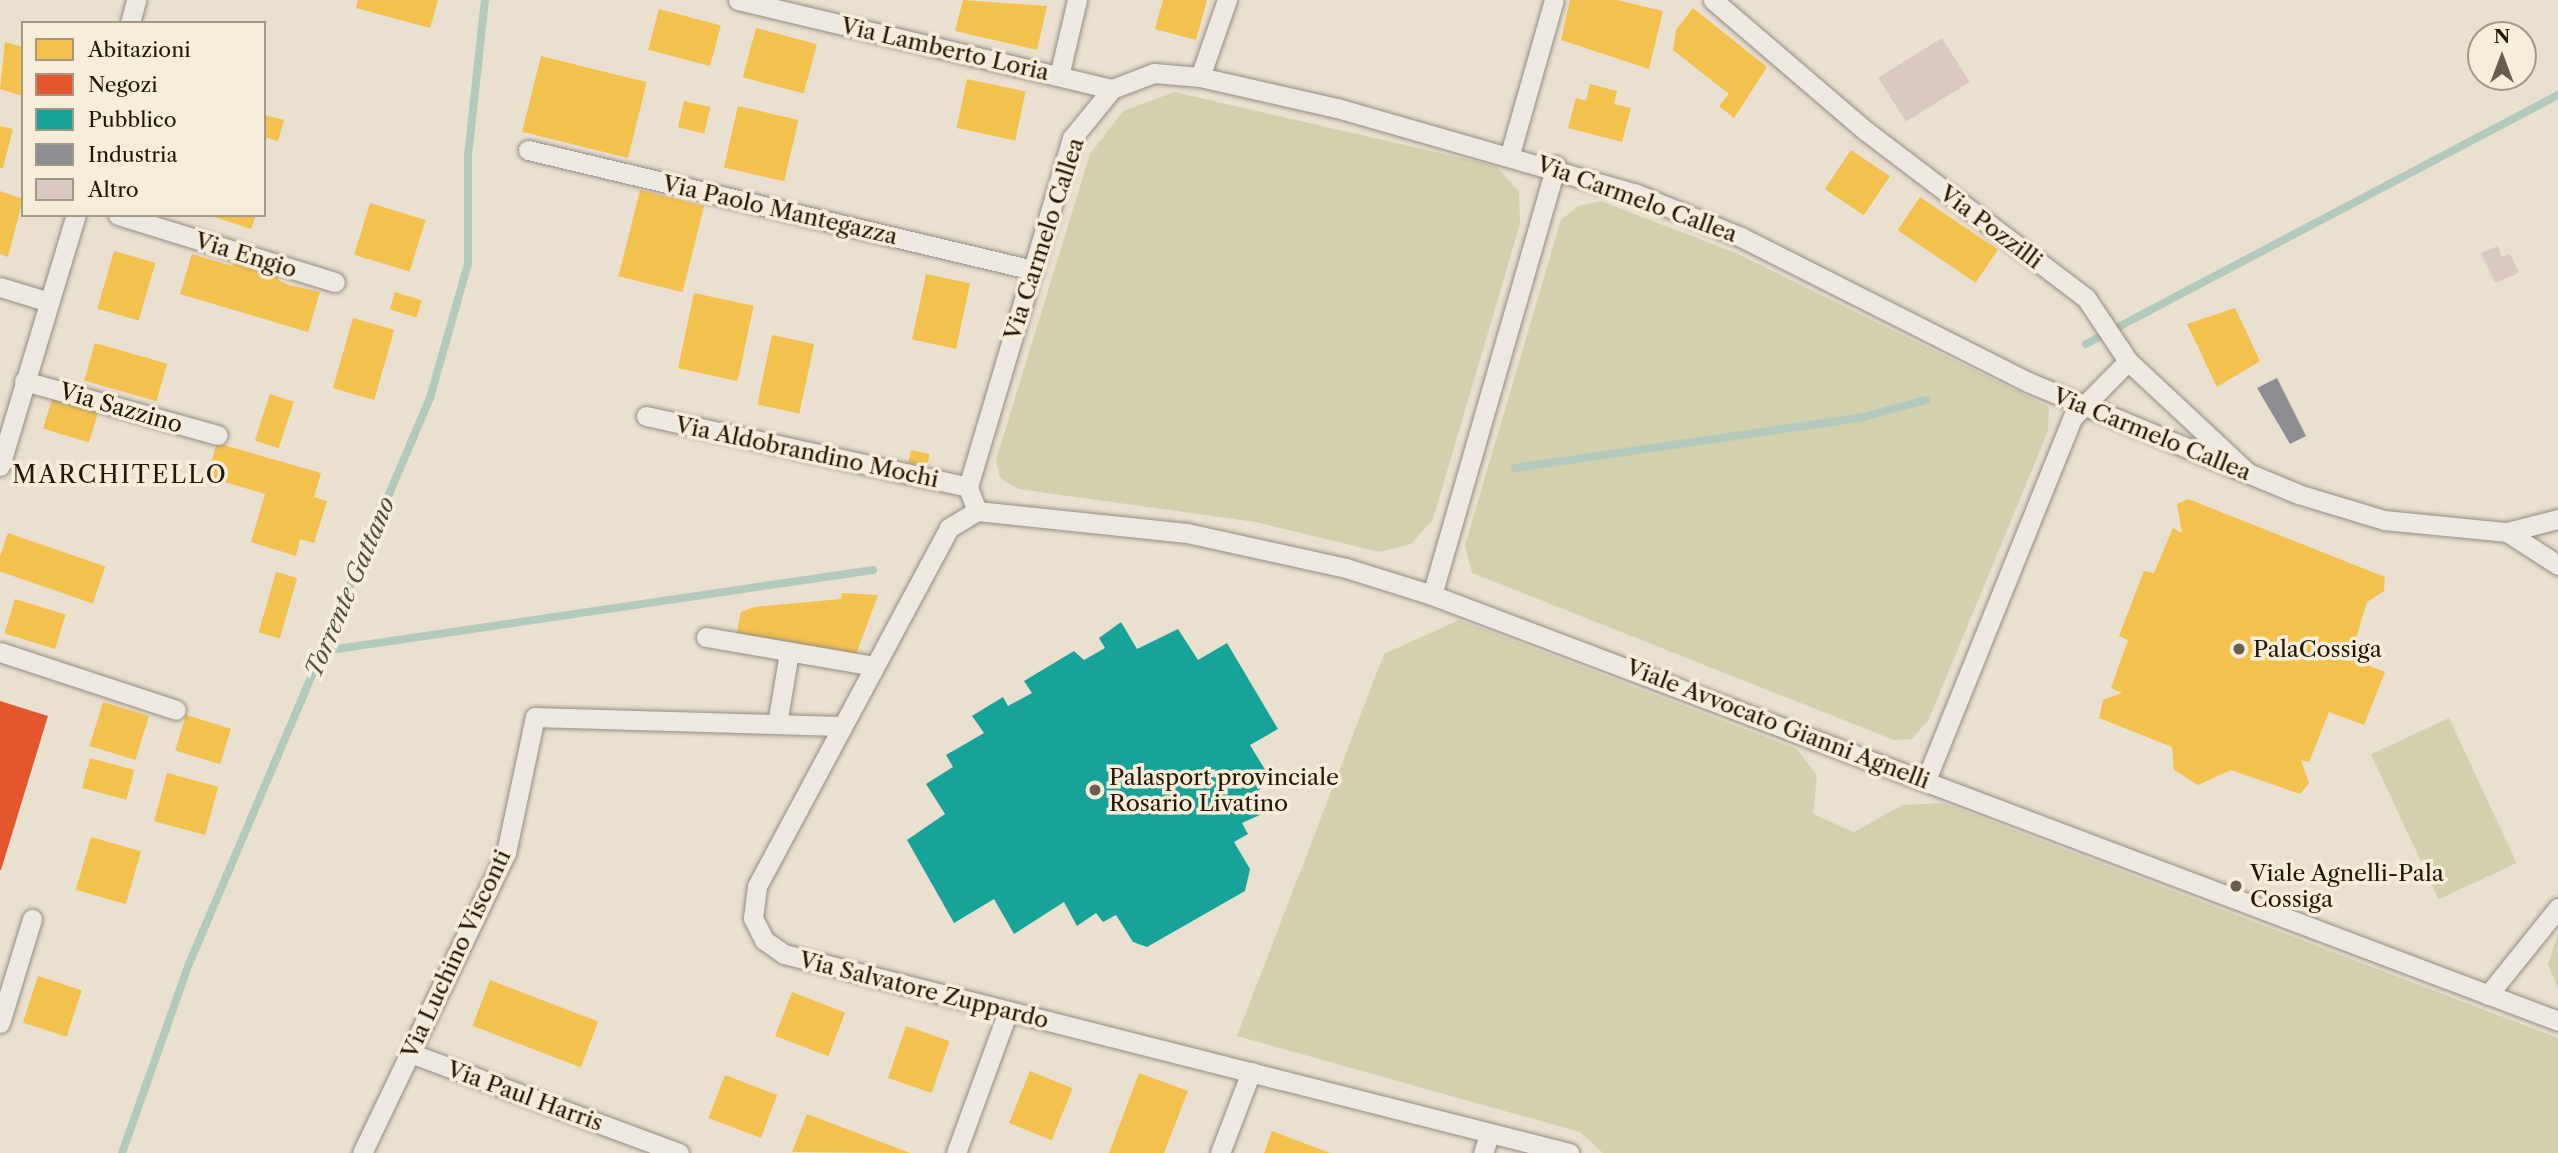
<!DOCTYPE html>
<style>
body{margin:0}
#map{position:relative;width:2558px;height:1153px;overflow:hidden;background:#eae0d0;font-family:"Libre Caslon Text",serif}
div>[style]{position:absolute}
.green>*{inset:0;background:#d3d0ad;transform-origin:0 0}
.homes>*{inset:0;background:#f2c14e;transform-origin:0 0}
.shops>*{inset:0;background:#e4572e}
.public>*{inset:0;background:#17a398}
.industry>*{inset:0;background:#8d8d92}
.stream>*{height:8px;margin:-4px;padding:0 4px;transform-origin:4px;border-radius:4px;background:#b3c9bc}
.building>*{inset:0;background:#dac9c0;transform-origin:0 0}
.roads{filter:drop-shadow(0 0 2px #948c82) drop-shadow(0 0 2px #948c82)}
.minor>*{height:19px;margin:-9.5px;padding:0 9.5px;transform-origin:9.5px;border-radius:9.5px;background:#ede8e1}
.dots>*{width:19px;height:19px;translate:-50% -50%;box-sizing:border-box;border:4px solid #f8edda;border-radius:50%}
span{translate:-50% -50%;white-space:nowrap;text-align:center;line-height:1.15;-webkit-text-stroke:7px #f8edda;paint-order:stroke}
.street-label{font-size:23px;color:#241707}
.poi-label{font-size:23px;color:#241707}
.left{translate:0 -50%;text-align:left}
.neighbourhood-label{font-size:24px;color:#241707;letter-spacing:2px}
.water-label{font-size:24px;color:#4e5244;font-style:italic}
.legend{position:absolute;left:21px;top:21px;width:245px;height:196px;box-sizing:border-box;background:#f8edda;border:2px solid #a39786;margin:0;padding:9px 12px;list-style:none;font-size:21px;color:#241707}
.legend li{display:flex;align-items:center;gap:14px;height:35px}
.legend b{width:35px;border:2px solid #a39786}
.north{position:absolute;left:2467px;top:21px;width:70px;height:70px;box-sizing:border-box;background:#f8edda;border:2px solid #a39786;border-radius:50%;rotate:0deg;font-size:19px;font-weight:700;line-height:28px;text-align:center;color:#241707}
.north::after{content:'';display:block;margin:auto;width:24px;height:32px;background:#695d4d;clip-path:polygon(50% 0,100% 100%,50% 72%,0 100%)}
</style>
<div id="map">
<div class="green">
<div style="clip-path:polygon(1174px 92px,1483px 163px,1498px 168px,1519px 192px,1520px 224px,1433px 519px,1411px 544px,1379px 552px,1256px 522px,1018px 489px,1000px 478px,996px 460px,1090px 154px,1123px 111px)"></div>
<div style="clip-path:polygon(1601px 201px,1736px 253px,2049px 407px,2048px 431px,1929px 719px,1912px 739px,1894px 740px,1472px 573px,1465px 545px,1561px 220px,1578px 206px)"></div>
<div style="clip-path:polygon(1459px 620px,1797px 749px,1817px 776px,1813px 814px,1854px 832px,1902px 805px,1943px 803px,2558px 1038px,2558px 1153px,1603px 1153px,1580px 1132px,1237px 1036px,1384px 654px)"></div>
<div style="left:2449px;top:718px;width:160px;height:86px;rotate:65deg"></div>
<div style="clip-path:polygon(2558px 934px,2558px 989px,2548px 964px)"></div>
</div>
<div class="homes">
<div style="clip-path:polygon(358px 0,438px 0,430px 28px,356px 8px)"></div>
<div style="clip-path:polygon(963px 0,1047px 6px,1037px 50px,955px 31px)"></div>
<div style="clip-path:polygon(1163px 0,1207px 0,1196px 40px,1155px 29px)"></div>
<div style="clip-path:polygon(1570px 0,1617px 0,1663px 11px,1649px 69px,1561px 40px)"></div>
<div style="clip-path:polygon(1693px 8px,1767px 67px,1734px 118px,1719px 106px,1729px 94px,1673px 50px,1676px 30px)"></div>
<div style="left:659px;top:9px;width:64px;height:42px;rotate:15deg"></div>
<div style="left:756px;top:28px;width:63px;height:51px;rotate:15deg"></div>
<div style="clip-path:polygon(5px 42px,23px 47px,23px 96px,0 89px)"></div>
<div style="left:541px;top:56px;width:109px;height:78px;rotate:14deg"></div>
<div style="left:967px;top:79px;width:60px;height:50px;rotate:12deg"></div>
<div style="clip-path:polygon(1590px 84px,1617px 91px,1614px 104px,1631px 108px,1622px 142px,1568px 128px,1576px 98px,1586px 101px)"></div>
<div style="left:684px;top:101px;width:27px;height:27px;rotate:13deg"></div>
<div style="left:738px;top:106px;width:62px;height:63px;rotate:13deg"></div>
<div style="clip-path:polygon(264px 115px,284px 120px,278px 141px,264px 137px)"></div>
<div style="clip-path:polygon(0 126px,13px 129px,3px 168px,0 168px)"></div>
<div style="left:1851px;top:150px;width:47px;height:47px;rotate:34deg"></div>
<div style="left:640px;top:190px;width:66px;height:89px;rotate:14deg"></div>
<div style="clip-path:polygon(0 191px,23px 199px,8px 257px,0 254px)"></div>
<div style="left:1920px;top:197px;width:94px;height:40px;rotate:34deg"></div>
<div style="left:370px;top:203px;width:58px;height:54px;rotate:17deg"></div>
<div style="clip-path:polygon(208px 215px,256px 215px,251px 229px)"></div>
<div style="left:114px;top:251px;width:43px;height:60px;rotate:16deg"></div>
<div style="clip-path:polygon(192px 254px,232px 266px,235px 259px,260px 272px,262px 266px,280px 272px,278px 280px,289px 285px,320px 292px,308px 332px,180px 294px)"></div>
<div style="left:926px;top:274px;width:45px;height:67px;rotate:12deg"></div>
<div style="left:395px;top:292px;width:28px;height:18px;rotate:17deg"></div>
<div style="left:694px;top:293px;width:61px;height:77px;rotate:12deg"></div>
<div style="clip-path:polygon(2235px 308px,2260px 361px,2217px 387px,2187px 324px)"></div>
<div style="left:353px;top:318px;width:43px;height:73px;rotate:16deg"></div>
<div style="left:772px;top:335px;width:43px;height:71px;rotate:12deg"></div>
<div style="left:95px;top:343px;width:75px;height:39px;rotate:16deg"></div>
<div style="left:270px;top:394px;width:25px;height:49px;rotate:18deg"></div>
<div style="left:53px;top:396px;width:48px;height:34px;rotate:17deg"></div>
<div style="clip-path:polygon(217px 443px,321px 473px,314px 497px,327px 501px,314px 543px,300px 539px,296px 556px,251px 542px,265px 494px,207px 477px)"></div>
<div style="left:911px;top:450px;width:19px;height:13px;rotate:12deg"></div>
<div style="clip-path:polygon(2188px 499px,2385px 577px,2384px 591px,2367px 602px,2350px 658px,2385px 672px,2364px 725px,2329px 712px,2309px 762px,2301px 760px,2309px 783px,2300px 794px,2231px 770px,2198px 785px,2174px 770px,2172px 747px,2099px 718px,2103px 700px,2122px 693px,2111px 688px,2128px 640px,2119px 636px,2144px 571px,2154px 573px,2173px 528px,2182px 533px,2177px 504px)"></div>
<div style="left:8px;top:533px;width:103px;height:39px;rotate:19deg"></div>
<div style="left:276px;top:572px;width:22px;height:63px;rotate:16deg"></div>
<div style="clip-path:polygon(842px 593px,878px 595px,856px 654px,736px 636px,741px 612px,754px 607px,841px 599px)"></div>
<div style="left:15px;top:599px;width:53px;height:36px;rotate:17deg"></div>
<div style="left:103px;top:702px;width:48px;height:46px;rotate:17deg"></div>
<div style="left:186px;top:715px;width:47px;height:37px;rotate:17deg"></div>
<div style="left:90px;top:758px;width:46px;height:31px;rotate:15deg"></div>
<div style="left:167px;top:773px;width:53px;height:50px;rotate:15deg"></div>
<div style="left:91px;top:837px;width:52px;height:55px;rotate:16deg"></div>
<div style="left:38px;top:976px;width:46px;height:49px;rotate:18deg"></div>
<div style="left:490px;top:980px;width:116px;height:49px;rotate:21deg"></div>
<div style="left:792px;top:992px;width:57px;height:47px;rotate:21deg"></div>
<div style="left:906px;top:1026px;width:46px;height:55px;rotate:19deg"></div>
<div style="left:1030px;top:1071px;width:46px;height:56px;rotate:22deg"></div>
<div style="clip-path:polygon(1139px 1073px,1188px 1091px,1164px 1153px,1109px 1153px)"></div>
<div style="left:725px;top:1075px;width:56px;height:46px;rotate:21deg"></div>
<div style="clip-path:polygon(807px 1114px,910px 1153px,792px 1152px)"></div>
<div style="clip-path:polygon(1272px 1131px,1330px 1153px,1264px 1153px)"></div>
</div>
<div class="shops">
<div style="clip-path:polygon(0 701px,48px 716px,1px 870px,0 870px)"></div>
</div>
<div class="public">
<div style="clip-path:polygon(1121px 622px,1137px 649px,1178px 629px,1198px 660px,1227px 643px,1278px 729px,1250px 745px,1272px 781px,1251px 795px,1262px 814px,1242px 823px,1248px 834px,1234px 842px,1250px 869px,1245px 891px,1147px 947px,1133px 942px,1116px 915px,1103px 922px,1096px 913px,1077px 926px,1064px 902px,1014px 934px,994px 899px,954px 923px,907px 840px,945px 814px,926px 784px,953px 767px,946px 755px,984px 733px,972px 716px,1003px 697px,1008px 706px,1032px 693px,1024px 681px,1074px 651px,1084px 660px,1105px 648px,1099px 638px)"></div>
</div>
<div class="industry">
<div style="clip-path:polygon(2277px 378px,2306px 436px,2290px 444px,2257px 388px)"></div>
</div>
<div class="stream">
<div style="left:2086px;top:344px;width:534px;rotate:-27.81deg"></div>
<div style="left:1515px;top:468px;width:352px;rotate:-8.3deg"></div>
<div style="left:1863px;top:417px;width:65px;rotate:-15.1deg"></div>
<div style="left:323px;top:651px;width:556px;rotate:-8.38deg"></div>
<div style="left:122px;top:1153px;width:201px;rotate:-70.5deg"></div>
<div style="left:189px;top:964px;width:615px;rotate:-66.94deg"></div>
<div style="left:430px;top:398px;width:139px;rotate:-74.2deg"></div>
<div style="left:468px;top:264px;width:108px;rotate:-90deg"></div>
<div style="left:468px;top:156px;width:157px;rotate:-83.8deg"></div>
</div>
<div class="building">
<div style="left:1942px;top:38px;width:52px;height:75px;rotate:58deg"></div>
<div style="clip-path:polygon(2498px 246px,2502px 257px,2510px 254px,2519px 273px,2495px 283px,2481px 253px)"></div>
</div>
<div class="roads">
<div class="minor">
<div style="left:738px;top:0;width:384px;rotate:13.4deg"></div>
<div style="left:1713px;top:0;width:201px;rotate:40.6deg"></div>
<div style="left:1866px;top:131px;width:276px;rotate:37.2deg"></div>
<div style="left:2086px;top:298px;width:76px;rotate:56.3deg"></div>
<div style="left:2128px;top:361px;width:160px;rotate:43deg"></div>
<div style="left:130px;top:23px;width:24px;rotate:-75deg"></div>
<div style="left:1059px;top:76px;width:78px;rotate:-76.7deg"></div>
<div style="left:1200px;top:77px;width:82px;rotate:-70.7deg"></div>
<div style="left:528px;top:150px;width:519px;rotate:13.37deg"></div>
<div style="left:1510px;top:154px;width:160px;rotate:-74.1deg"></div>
<div style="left:118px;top:215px;width:227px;rotate:17.2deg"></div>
<div style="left:0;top:287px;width:51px;rotate:17deg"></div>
<div style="left:24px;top:381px;width:201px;rotate:15.6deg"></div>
<div style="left:646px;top:416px;width:330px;rotate:12.4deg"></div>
<div style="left:0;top:466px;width:262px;rotate:-73.2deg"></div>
<div style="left:977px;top:511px;width:26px;rotate:-111deg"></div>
<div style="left:968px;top:487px;width:364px;rotate:-73.4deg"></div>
<div style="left:1072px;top:138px;width:63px;rotate:-50.8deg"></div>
<div style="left:1112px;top:89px;width:45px;rotate:-20.9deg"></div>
<div style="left:1154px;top:73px;width:46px;rotate:5deg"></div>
<div style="left:1200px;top:77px;width:140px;rotate:12.8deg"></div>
<div style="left:1337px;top:108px;width:309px;rotate:16deg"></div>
<div style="left:1634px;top:193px;width:116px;rotate:22.4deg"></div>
<div style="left:1741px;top:237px;width:322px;rotate:26.8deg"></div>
<div style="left:2028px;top:382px;width:292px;rotate:22.5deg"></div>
<div style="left:2298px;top:494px;width:90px;rotate:16.8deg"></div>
<div style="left:2384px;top:520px;width:124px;rotate:5.6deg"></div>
<div style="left:2507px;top:532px;width:61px;rotate:32.9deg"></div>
<div style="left:977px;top:511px;width:211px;rotate:6deg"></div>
<div style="left:1187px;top:533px;width:163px;rotate:12.4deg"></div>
<div style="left:1346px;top:568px;width:90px;rotate:17.4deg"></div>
<div style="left:1432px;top:595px;width:1204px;rotate:20.72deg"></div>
<div style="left:977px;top:511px;width:33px;rotate:149deg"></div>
<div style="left:949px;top:528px;width:406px;rotate:118.2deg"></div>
<div style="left:757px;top:886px;width:32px;rotate:97deg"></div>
<div style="left:753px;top:918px;width:25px;rotate:63deg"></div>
<div style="left:764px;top:940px;width:24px;rotate:35deg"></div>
<div style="left:784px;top:954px;width:810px;rotate:14.22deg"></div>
<div style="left:2507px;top:532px;width:53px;rotate:-14.3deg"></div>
<div style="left:1432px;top:595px;width:447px;rotate:-73.9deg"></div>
<div style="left:706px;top:637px;width:170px;rotate:9.8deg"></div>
<div style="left:0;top:652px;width:185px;rotate:18.2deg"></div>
<div style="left:777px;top:724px;width:73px;rotate:-80.5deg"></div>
<div style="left:1926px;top:780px;width:392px;rotate:-68deg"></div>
<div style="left:2073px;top:417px;width:78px;rotate:-45.5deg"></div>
<div style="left:2488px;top:995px;width:112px;rotate:-51.2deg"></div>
<div style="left:0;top:1023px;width:109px;rotate:-72.9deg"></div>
<div style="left:410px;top:1053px;width:287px;rotate:20.4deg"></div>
<div style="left:362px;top:1153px;width:333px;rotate:-64.4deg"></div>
<div style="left:506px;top:853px;width:139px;rotate:-78deg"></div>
<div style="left:535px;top:717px;width:305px;rotate:1.7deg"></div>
<div style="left:956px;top:1153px;width:151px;rotate:-69.9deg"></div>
<div style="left:1220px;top:1153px;width:87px;rotate:-69.1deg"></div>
<div style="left:1483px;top:1153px;width:21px;rotate:-71deg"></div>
</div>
</div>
<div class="dots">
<div style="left:2239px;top:649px;background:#695d4d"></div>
<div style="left:1095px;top:790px;background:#695d4d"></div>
<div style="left:2236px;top:886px;background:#695d4d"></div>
</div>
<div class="street-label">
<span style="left:945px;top:49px;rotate:13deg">Via Lamberto Loria</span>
<span style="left:1637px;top:199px;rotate:20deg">Via Carmelo Callea</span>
<span style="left:780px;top:210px;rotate:13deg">Via Paolo Mantegazza</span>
<span style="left:1991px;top:227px;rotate:37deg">Via Pozzilli</span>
<span style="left:1044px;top:239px;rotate:-72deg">Via Carmelo Callea</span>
<span style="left:246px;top:255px;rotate:17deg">Via Engio</span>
<span style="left:121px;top:408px;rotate:16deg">Via Sazzino</span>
<span style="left:2152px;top:434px;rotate:22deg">Via Carmelo Callea</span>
<span style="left:807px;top:452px;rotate:12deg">Via Aldobrandino Mochi</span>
<span style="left:1778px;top:724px;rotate:21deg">Viale Avvocato Gianni Agnelli</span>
<span style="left:456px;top:954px;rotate:-65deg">Via Luchino Visconti</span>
<span style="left:924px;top:990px;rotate:14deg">Via Salvatore Zuppardo</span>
<span style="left:525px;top:1096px;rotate:20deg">Via Paul Harris</span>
</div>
<div class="poi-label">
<span class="left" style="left:2253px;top:649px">PalaCossiga</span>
<span class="left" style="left:1109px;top:790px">Palasport provinciale<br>Rosario Livatino</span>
<span class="left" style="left:2250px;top:886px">Viale Agnelli-Pala<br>Cossiga</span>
</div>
<div class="neighbourhood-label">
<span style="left:120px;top:475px">MARCHITELLO</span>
</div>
<div class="water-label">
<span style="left:350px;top:587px;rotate:-67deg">Torrente Gattano</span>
</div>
<ul class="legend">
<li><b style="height:19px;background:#f2c14e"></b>Abitazioni</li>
<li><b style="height:19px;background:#e4572e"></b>Negozi</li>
<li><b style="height:19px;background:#17a398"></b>Pubblico</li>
<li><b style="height:19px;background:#8d8d92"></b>Industria</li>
<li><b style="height:19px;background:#dac9c0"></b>Altro</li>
</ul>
<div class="north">N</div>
</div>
